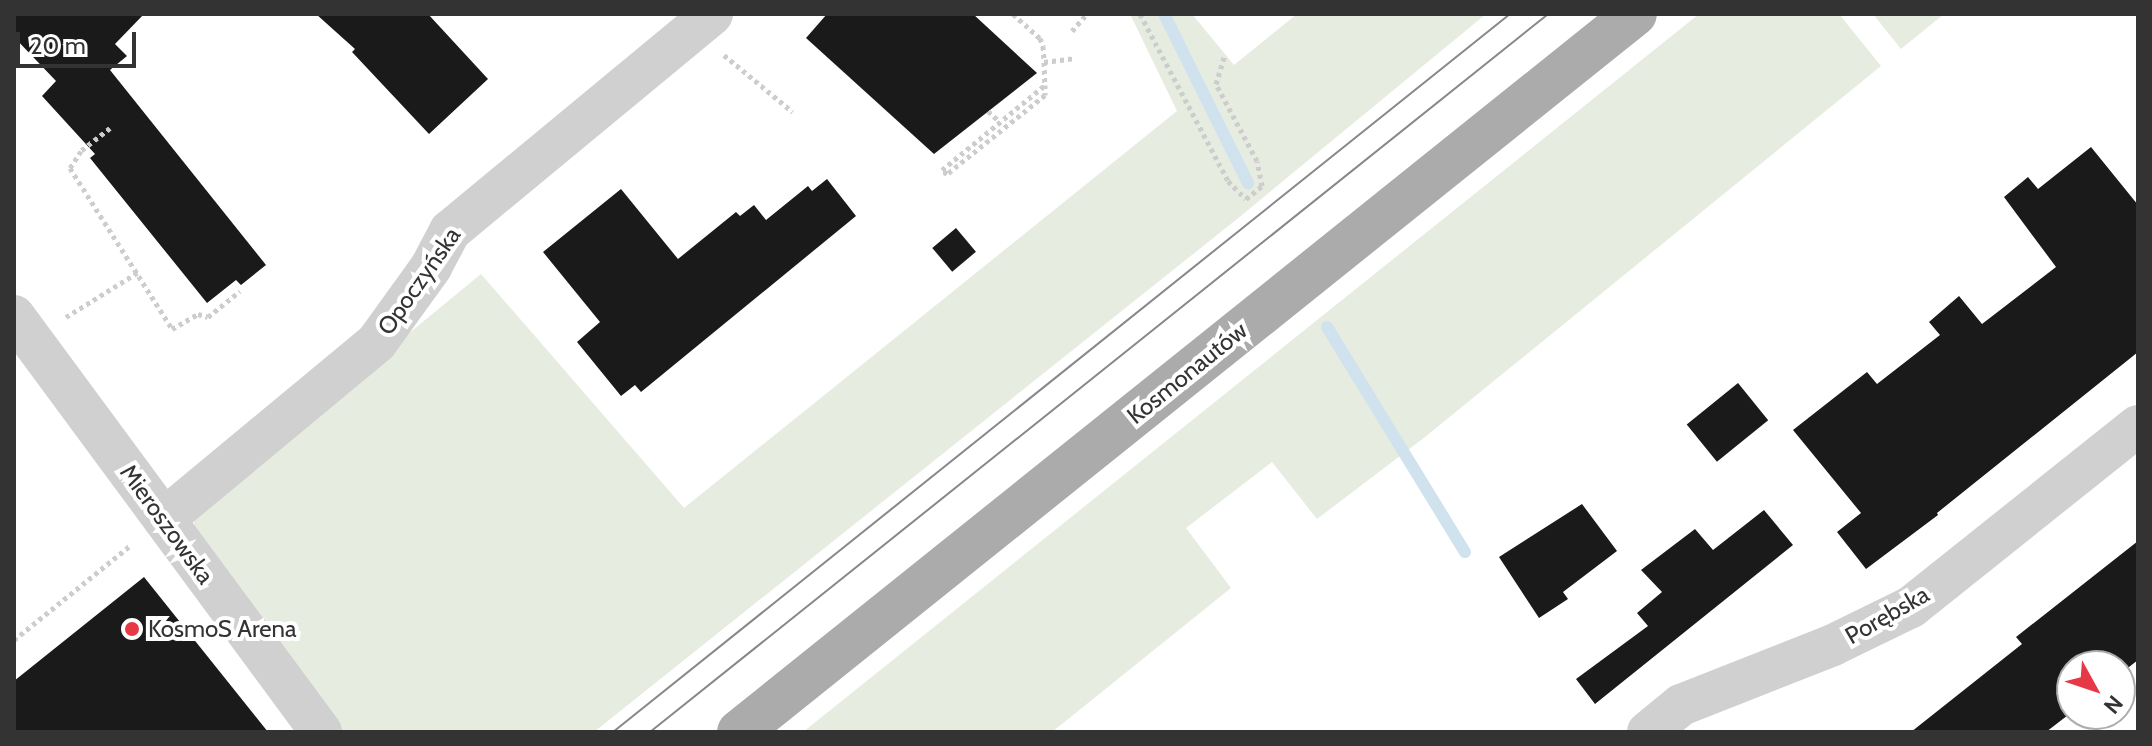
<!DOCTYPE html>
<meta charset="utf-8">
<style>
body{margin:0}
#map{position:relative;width:2152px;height:746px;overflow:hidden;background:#fff;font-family:Cabin,sans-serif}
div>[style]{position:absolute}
.green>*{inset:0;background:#e6ecdf}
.stream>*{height:12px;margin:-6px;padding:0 6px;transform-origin:6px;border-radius:6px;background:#cfe2ee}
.building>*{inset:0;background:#1a1a1a;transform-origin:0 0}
.path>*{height:5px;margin-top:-2.5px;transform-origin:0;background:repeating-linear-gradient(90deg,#cdcdcd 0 4px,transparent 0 8px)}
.minor>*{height:42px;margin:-21px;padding:0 21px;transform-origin:21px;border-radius:21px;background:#d0d0d0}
.major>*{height:44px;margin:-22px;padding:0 22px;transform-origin:22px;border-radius:22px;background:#ababab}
.tram>*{height:2px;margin:-1px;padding:0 1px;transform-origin:1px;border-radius:1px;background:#888}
.dots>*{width:22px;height:22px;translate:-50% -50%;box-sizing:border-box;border:4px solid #fff;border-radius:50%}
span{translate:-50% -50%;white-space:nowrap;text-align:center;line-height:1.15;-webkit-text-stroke:8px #fff;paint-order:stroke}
.street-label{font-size:24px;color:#333}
.poi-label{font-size:24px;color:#333}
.left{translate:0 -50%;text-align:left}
.frame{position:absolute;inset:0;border:16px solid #333;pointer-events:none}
.north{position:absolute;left:2056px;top:650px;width:80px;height:80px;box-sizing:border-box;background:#fff;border:2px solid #adadad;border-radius:50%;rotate:130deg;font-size:22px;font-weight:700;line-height:32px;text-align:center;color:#333}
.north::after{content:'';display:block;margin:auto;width:28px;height:36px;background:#e63946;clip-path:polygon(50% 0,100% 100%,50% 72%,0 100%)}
.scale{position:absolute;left:16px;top:32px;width:120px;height:36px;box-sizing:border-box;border:4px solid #333;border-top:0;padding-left:10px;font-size:24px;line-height:28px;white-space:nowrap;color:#333;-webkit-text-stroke:6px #fff;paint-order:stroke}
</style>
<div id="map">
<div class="green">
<div style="clip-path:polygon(1130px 14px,1192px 14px,1234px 65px,1297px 14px,1486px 14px,1237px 219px,594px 732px,337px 732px,195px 533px,194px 521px,199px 506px,481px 274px,684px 508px,1177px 111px)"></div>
<div style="clip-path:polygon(1699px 14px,1839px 14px,1881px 66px,1425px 437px,1317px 519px,1272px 462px,1186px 528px,1231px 588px,1052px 732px,803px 732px)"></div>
<div style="clip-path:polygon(1873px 14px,1944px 14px,1901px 49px)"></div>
</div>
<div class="stream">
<div style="left:1164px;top:14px;width:189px;rotate:63.6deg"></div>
<div style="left:1327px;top:327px;width:264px;rotate:58.5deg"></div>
</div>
<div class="building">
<div style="clip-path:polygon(14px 14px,144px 14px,115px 44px,127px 56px,110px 70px,266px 265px,241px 285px,236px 280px,207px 303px,90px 158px,95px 154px,42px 96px,56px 81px,14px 37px)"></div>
<div style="clip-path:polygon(316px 14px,428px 14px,488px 79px,429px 134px,352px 52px,355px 49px)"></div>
<div style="clip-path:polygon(827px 14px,973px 14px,1037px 73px,934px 154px,806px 38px)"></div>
<div style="clip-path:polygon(2091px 147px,2138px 205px,2138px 352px,1937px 513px,1938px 515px,1866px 569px,1837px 532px,1861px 513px,1793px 430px,1867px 372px,1877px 384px,1940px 335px,1929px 322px,1959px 296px,1982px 324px,2056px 267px,2004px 197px,2028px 177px,2038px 189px)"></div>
<div style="clip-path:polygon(827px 179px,856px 216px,641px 392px,635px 385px,621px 396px,577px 342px,600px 322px,543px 252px,621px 189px,678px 259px,736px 212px,740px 216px,754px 205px,766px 220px,808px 186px,812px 191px)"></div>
<div style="left:956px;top:228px;width:31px;height:31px;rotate:50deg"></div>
<div style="left:1738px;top:383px;width:48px;height:66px;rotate:51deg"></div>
<div style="clip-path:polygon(1582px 504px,1617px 551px,1563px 592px,1568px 599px,1539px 618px,1499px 557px)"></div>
<div style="clip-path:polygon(1764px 510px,1793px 545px,1595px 704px,1576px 679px,1648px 626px,1637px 613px,1662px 592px,1641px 570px,1695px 529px,1713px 550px)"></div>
<div style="clip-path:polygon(2138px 541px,2138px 660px,2120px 674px,2120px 666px,2072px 666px,2072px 712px,2046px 732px,1911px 732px,2022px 644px,2016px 637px)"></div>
<div style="clip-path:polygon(144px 577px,268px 732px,14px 732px,14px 681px)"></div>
</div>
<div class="path">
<div style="left:1013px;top:14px;width:36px;rotate:42deg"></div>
<div style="left:1040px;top:38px;width:9px;rotate:69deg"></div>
<div style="left:1043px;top:46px;width:16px;rotate:86deg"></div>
<div style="left:1044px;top:62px;width:23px;rotate:88deg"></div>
<div style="left:1045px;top:85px;width:10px;rotate:90deg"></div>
<div style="left:1045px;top:95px;width:126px;rotate:141.1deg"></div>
<div style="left:947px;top:174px;width:6px;rotate:-141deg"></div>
<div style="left:942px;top:170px;width:134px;rotate:-39.5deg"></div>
<div style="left:1140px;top:14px;width:189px;rotate:62.2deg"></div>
<div style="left:1228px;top:181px;width:25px;rotate:45deg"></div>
<div style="left:1246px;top:199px;width:21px;rotate:-39deg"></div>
<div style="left:1262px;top:186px;width:25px;rotate:-101deg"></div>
<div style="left:1257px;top:161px;width:87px;rotate:-118deg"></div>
<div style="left:1216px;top:84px;width:31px;rotate:-73deg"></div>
<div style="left:1072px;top:31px;width:23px;rotate:-49deg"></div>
<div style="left:724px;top:55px;width:89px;rotate:39.6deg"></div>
<div style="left:1044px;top:62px;width:32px;rotate:-7deg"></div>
<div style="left:988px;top:111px;width:15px;rotate:42deg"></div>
<div style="left:110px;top:128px;width:37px;rotate:142deg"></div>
<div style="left:81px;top:151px;width:20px;rotate:123deg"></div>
<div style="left:70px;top:168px;width:191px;rotate:57.6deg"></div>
<div style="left:172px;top:329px;width:30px;rotate:-30deg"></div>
<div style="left:198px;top:314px;width:10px;rotate:17deg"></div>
<div style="left:208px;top:317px;width:41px;rotate:-39.1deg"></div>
<div style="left:66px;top:317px;width:84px;rotate:-31.8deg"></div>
<div style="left:14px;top:640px;width:151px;rotate:-39.1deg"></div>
</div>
<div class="minor">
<div style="left:14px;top:316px;width:517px;rotate:53.57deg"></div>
<div style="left:164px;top:519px;width:277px;rotate:-39.7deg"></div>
<div style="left:377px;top:342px;width:92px;rotate:-54.2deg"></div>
<div style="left:431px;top:267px;width:41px;rotate:-62.2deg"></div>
<div style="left:450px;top:231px;width:340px;rotate:-39.6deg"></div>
<div style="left:1648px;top:732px;width:43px;rotate:-39.3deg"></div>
<div style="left:1681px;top:705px;width:163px;rotate:-21.5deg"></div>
<div style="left:1833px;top:645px;width:87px;rotate:-26deg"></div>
<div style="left:1911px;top:607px;width:290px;rotate:-38.6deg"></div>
</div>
<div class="major">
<div style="left:739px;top:732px;width:1148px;rotate:-38.71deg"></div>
</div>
<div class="tram">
<div style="left:613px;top:732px;width:1149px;rotate:-38.68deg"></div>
<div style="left:650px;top:732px;width:1150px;rotate:-38.64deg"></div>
</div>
<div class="dots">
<div style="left:132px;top:629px;background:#e63946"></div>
</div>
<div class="street-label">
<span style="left:419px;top:281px;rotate:-55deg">Opoczyńska</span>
<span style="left:1187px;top:373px;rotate:-39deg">Kosmonautów</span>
<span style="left:167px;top:524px;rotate:54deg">Mieroszowska</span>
<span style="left:1887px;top:615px;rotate:-30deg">Porębska</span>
</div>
<div class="poi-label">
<span class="left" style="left:148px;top:629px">KosmoS Arena</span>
</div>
<div class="frame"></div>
<div class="north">N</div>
<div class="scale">20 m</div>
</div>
